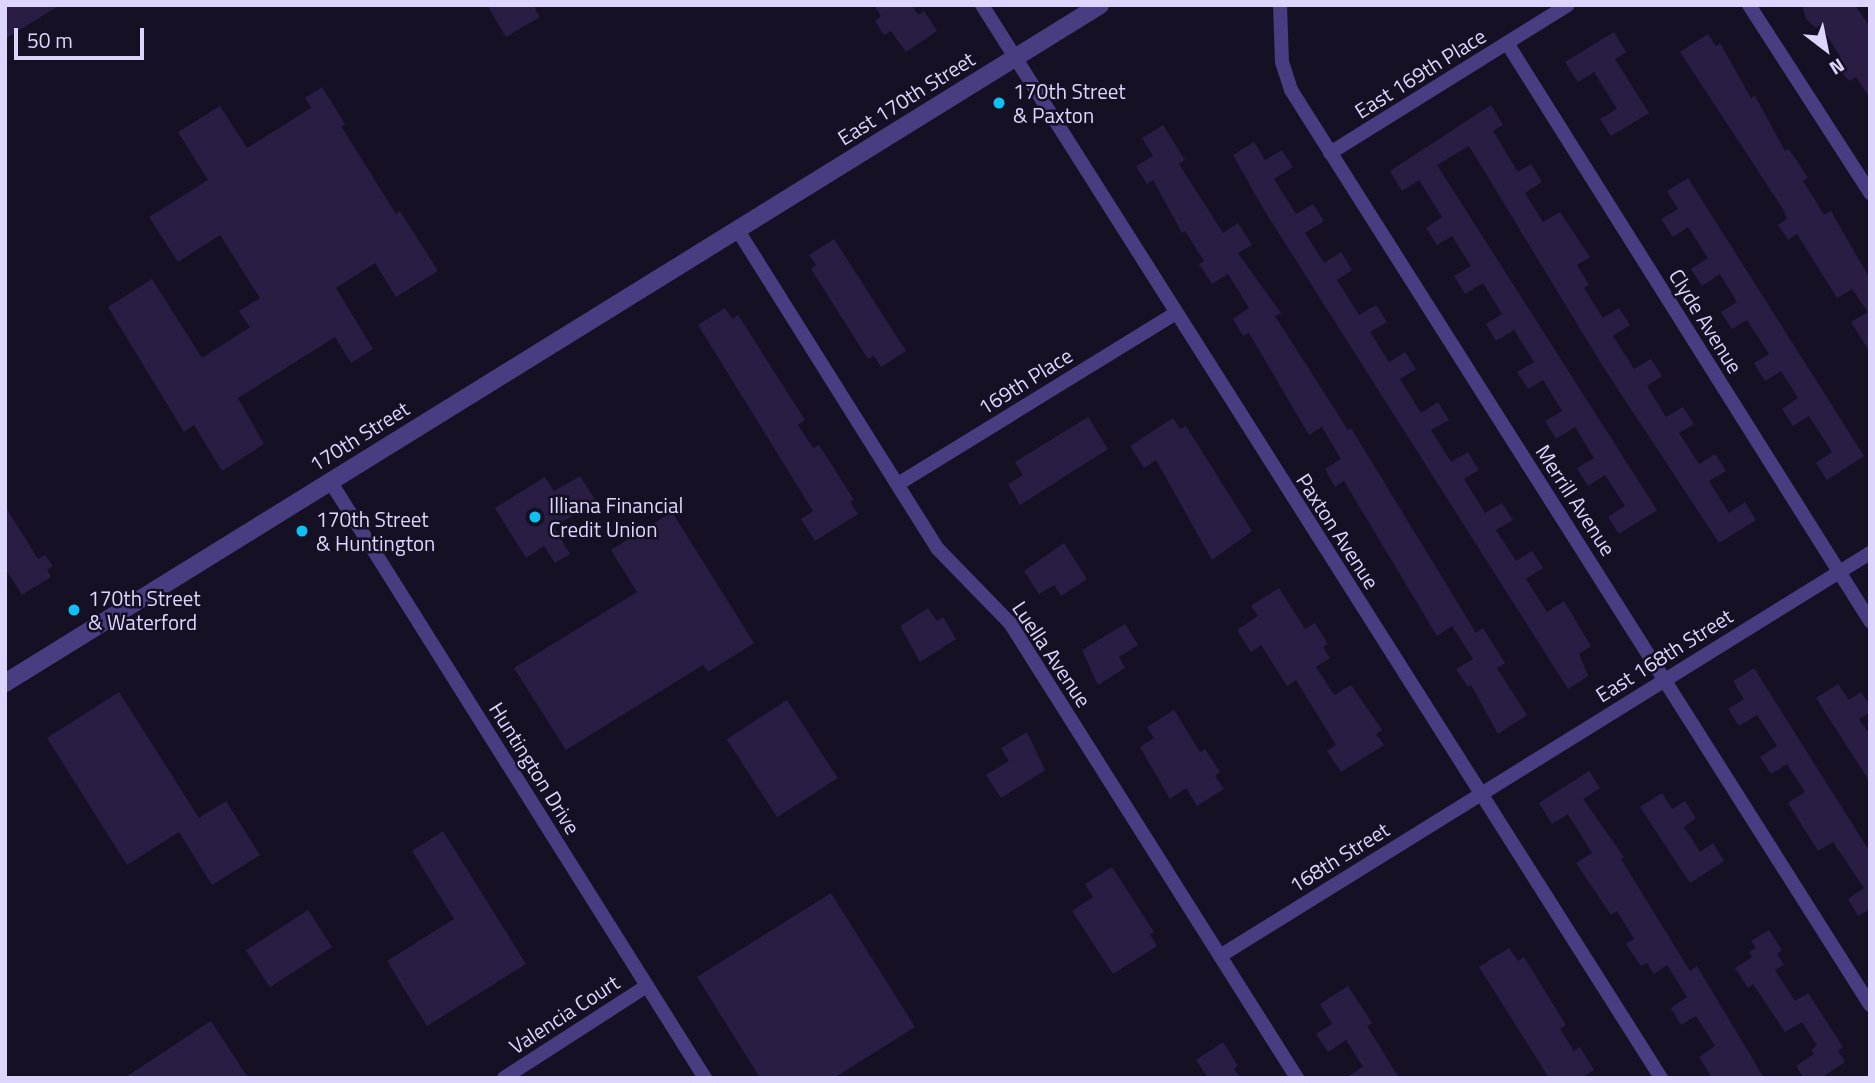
<!DOCTYPE html>
<style>
body{margin:0}
#map{position:relative;width:1875px;height:1083px;overflow:hidden;background:#161024;font-family:"Titillium Web",sans-serif}
div>[style]{position:absolute}
.building>*{inset:0;background:#291d44;transform-origin:0 0}
.minor>*{height:14px;margin:-7px;padding:0 7px;transform-origin:7px;border-radius:7px;background:#483d81}
.tertiary>*{height:18px;margin:-9px;padding:0 9px;transform-origin:9px;border-radius:9px;background:#483d81}
.dots>*{width:19px;height:19px;translate:-50% -50%;box-sizing:border-box;border:4px solid #161024;border-radius:50%}
span{translate:-50% -50%;white-space:nowrap;text-align:center;line-height:1.15;-webkit-text-stroke:5px #161024;paint-order:stroke}
.street-label{font-size:21px;color:#ded5fd}
.poi-label{font-size:21px;color:#ded5fd}
.left{translate:0 -50%;text-align:left}
.frame{position:absolute;inset:0;border:7px solid #ded5fd;pointer-events:none}
.north{position:absolute;left:1791px;top:14px;width:70px;height:70px;-webkit-text-stroke:5px #161024;paint-order:stroke;rotate:148deg;font-size:19px;font-weight:700;line-height:28px;text-align:center;color:#ded5fd}
.north::after{content:'';display:block;margin:auto;width:24px;height:32px;background:#ded5fd;clip-path:polygon(50% 0,100% 100%,50% 72%,0 100%)}
.scale{position:absolute;left:14px;top:28px;width:130px;height:32px;box-sizing:border-box;border:4px solid #ded5fd;border-top:0;padding-left:9px;font-size:21px;line-height:24px;white-space:nowrap;color:#ded5fd;-webkit-text-stroke:5px #161024;paint-order:stroke}
</style>
<div id="map">
<div class="building">
<div style="clip-path:polygon(5px 5px,60px 5px,5px 39px)"></div>
<div style="clip-path:polygon(487px 5px,533px 5px,540px 17px,506px 37px)"></div>
<div style="clip-path:polygon(874px 5px,912px 5px,918px 15px,924px 11px,937px 31px,906px 52px,891px 31px,884px 35px,875px 21px,881px 16px)"></div>
<div style="clip-path:polygon(1802px 5px,1855px 5px,1870px 27px,1870px 98px,1856px 77px,1850px 81px,1840px 72px,1836px 59px,1840px 56px,1820px 25px,1816px 28px,1806px 19px)"></div>
<div style="clip-path:polygon(1614px 32px,1626px 52px,1615px 59px,1649px 113px,1611px 136px,1600px 119px,1617px 109px,1594px 72px,1578px 82px,1565px 62px)"></div>
<div style="clip-path:polygon(1708px 34px,1716px 46px,1720px 43px,1751px 98px,1755px 96px,1785px 151px,1789px 149px,1808px 178px,1803px 181px,1824px 215px,1831px 211px,1870px 279px,1870px 352px,1851px 322px,1868px 312px,1852px 289px,1837px 298px,1797px 234px,1788px 240px,1778px 225px,1787px 219px,1783px 209px,1680px 52px)"></div>
<div style="clip-path:polygon(322px 87px,345px 124px,341px 126px,396px 214px,400px 211px,438px 271px,396px 297px,375px 263px,336px 288px,373px 349px,351px 363px,335px 337px,238px 398px,264px 444px,222px 471px,194px 425px,184px 432px,108px 307px,152px 279px,202px 358px,250px 327px,239px 311px,260px 298px,220px 235px,178px 262px,149px 217px,208px 180px,178px 132px,220px 106px,247px 148px,311px 108px,305px 98px)"></div>
<div style="clip-path:polygon(1491px 105px,1503px 125px,1493px 131px,1518px 172px,1531px 164px,1542px 182px,1525px 193px,1543px 222px,1560px 212px,1590px 257px,1577px 265px,1589px 285px,1584px 288px,1603px 318px,1619px 308px,1630px 325px,1613px 336px,1634px 369px,1651px 359px,1662px 376px,1647px 386px,1666px 417px,1683px 407px,1694px 424px,1679px 433px,1699px 464px,1715px 454px,1726px 471px,1709px 481px,1729px 513px,1745px 502px,1756px 520px,1719px 543px,1602px 365px,1469px 146px,1437px 165px,1657px 510px,1619px 534px,1608px 517px,1625px 506px,1605px 475px,1588px 486px,1577px 468px,1594px 458px,1575px 427px,1556px 439px,1545px 421px,1562px 411px,1543px 380px,1528px 389px,1517px 372px,1534px 362px,1514px 330px,1496px 341px,1486px 324px,1502px 314px,1483px 283px,1465px 294px,1454px 276px,1471px 266px,1452px 236px,1437px 245px,1426px 228px,1442px 217px,1419px 180px,1402px 191px,1390px 171px)"></div>
<div style="clip-path:polygon(1163px 125px,1185px 160px,1179px 164px,1223px 233px,1238px 223px,1252px 245px,1238px 253px,1281px 313px,1275px 316px,1348px 430px,1351px 428px,1476px 633px,1483px 628px,1505px 663px,1497px 668px,1527px 715px,1498px 734px,1471px 685px,1468px 687px,1456px 669px,1473px 659px,1452px 626px,1437px 636px,1344px 481px,1335px 487px,1325px 469px,1341px 459px,1322px 427px,1309px 435px,1249px 333px,1243px 336px,1233px 319px,1249px 308px,1228px 274px,1212px 284px,1199px 264px,1204px 261px,1185px 231px,1182px 233px,1153px 180px,1147px 184px,1136px 166px,1153px 156px,1142px 138px)"></div>
<div style="clip-path:polygon(1254px 142px,1265px 160px,1282px 150px,1293px 167px,1274px 179px,1296px 214px,1313px 204px,1324px 221px,1305px 233px,1324px 263px,1341px 252px,1352px 270px,1337px 280px,1359px 315px,1376px 305px,1387px 322px,1370px 332px,1389px 362px,1405px 352px,1416px 369px,1400px 379px,1421px 413px,1438px 402px,1449px 420px,1431px 430px,1451px 462px,1468px 452px,1479px 470px,1464px 479px,1485px 513px,1502px 503px,1513px 520px,1496px 530px,1516px 561px,1532px 551px,1543px 568px,1526px 579px,1547px 612px,1564px 601px,1591px 646px,1579px 654px,1588px 676px,1568px 689px,1264px 210px,1233px 155px)"></div>
<div style="clip-path:polygon(1688px 178px,1864px 456px,1827px 480px,1816px 463px,1832px 452px,1809px 416px,1793px 426px,1782px 409px,1798px 398px,1781px 371px,1765px 381px,1754px 363px,1769px 354px,1747px 320px,1732px 329px,1721px 312px,1737px 302px,1720px 274px,1702px 286px,1691px 269px,1708px 258px,1688px 227px,1673px 237px,1661px 219px,1678px 209px,1667px 191px)"></div>
<div style="clip-path:polygon(834px 239px,906px 351px,881px 367px,874px 356px,868px 359px,811px 269px,816px 265px,809px 255px)"></div>
<div style="clip-path:polygon(725px 308px,732px 319px,738px 315px,805px 420px,798px 425px,813px 448px,819px 445px,854px 500px,850px 502px,858px 514px,815px 541px,801px 519px,813px 511px,698px 325px)"></div>
<div style="clip-path:polygon(1088px 417px,1108px 449px,1020px 505px,1008px 484px,1023px 475px,1015px 462px)"></div>
<div style="clip-path:polygon(1173px 418px,1180px 429px,1186px 426px,1252px 531px,1212px 560px,1156px 460px,1144px 468px,1130px 446px)"></div>
<div style="clip-path:polygon(580px 476px,596px 501px,554px 527px,570px 554px,555px 563px,544px 546px,526px 558px,495px 508px,545px 477px,554px 491px)"></div>
<div style="clip-path:polygon(5px 506px,38px 559px,45px 555px,53px 566px,47px 570px,51px 577px,22px 595px,5px 568px)"></div>
<div style="clip-path:polygon(672px 512px,754px 643px,708px 672px,703px 665px,566px 750px,514px 668px,637px 592px,611px 550px)"></div>
<div style="clip-path:polygon(1064px 543px,1087px 579px,1061px 596px,1054px 585px,1039px 594px,1024px 571px)"></div>
<div style="clip-path:polygon(1279px 588px,1305px 629px,1315px 623px,1328px 644px,1323px 647px,1330px 658px,1316px 667px,1334px 695px,1351px 685px,1382px 730px,1376px 734px,1384px 745px,1341px 772px,1327px 751px,1336px 745px,1296px 680px,1287px 686px,1261px 645px,1251px 652px,1237px 630px,1258px 616px,1251px 606px)"></div>
<div style="clip-path:polygon(928px 608px,937px 621px,943px 617px,956px 639px,920px 662px,900px 626px)"></div>
<div style="clip-path:polygon(1125px 624px,1138px 645px,1119px 657px,1125px 668px,1098px 685px,1082px 650px)"></div>
<div style="clip-path:polygon(1754px 668px,1870px 852px,1870px 909px,1858px 916px,1848px 899px,1864px 888px,1833px 842px,1818px 851px,1788px 803px,1805px 792px,1787px 764px,1771px 774px,1760px 757px,1777px 746px,1757px 715px,1739px 726px,1728px 709px,1744px 699px,1733px 681px)"></div>
<div style="clip-path:polygon(1838px 684px,1849px 700px,1861px 692px,1870px 705px,1870px 712px,1859px 719px,1870px 735px,1870px 782px,1816px 698px)"></div>
<div style="clip-path:polygon(119px 692px,199px 818px,226px 801px,260px 855px,212px 885px,179px 832px,127px 865px,47px 738px)"></div>
<div style="left:787px;top:700px;width:93px;height:72px;rotate:57deg"></div>
<div style="clip-path:polygon(1174px 710px,1200px 752px,1205px 749px,1220px 772px,1215px 776px,1224px 789px,1197px 806px,1186px 788px,1170px 799px,1140px 747px,1154px 738px,1147px 727px)"></div>
<div style="clip-path:polygon(1027px 732px,1045px 770px,1001px 798px,986px 775px,1009px 761px,1001px 748px)"></div>
<div style="clip-path:polygon(1589px 771px,1600px 788px,1583px 799px,1624px 857px,1621px 859px,1690px 971px,1697px 966px,1764px 1078px,1712px 1078px,1699px 1057px,1715px 1046px,1696px 1016px,1681px 1025px,1671px 1008px,1687px 997px,1667px 965px,1654px 974px,1647px 963px,1641px 966px,1626px 944px,1634px 939px,1617px 911px,1611px 915px,1576px 863px,1592px 853px,1568px 814px,1552px 824px,1539px 803px)"></div>
<div style="clip-path:polygon(1662px 793px,1672px 809px,1685px 801px,1696px 818px,1684px 827px,1700px 852px,1713px 843px,1724px 861px,1690px 883px,1640px 807px)"></div>
<div style="clip-path:polygon(443px 831px,526px 964px,427px 1026px,387px 961px,454px 919px,412px 851px)"></div>
<div style="clip-path:polygon(1112px 867px,1154px 932px,1150px 934px,1157px 946px,1113px 974px,1072px 911px,1093px 897px,1085px 884px)"></div>
<div style="clip-path:polygon(831px 893px,915px 1027px,834px 1078px,760px 1078px,697px 977px)"></div>
<div style="left:308px;top:910px;width:44px;height:74px;rotate:57deg"></div>
<div style="clip-path:polygon(1769px 930px,1782px 950px,1777px 954px,1784px 965px,1775px 970px,1795px 1001px,1808px 993px,1843px 1047px,1838px 1051px,1845px 1062px,1821px 1078px,1804px 1078px,1796px 1066px,1814px 1054px,1811px 1050px,1817px 1045px,1802px 1022px,1785px 1032px,1753px 984px,1748px 988px,1735px 968px,1752px 957px,1749px 952px,1756px 948px,1751px 941px)"></div>
<div style="clip-path:polygon(1509px 948px,1518px 961px,1524px 957px,1566px 1025px,1560px 1029px,1574px 1051px,1580px 1047px,1594px 1070px,1581px 1078px,1549px 1078px,1479px 967px)"></div>
<div style="clip-path:polygon(1348px 986px,1372px 1023px,1367px 1026px,1399px 1078px,1346px 1078px,1363px 1067px,1346px 1040px,1328px 1052px,1316px 1034px,1332px 1024px,1320px 1004px)"></div>
<div style="clip-path:polygon(211px 1021px,248px 1078px,124px 1078px)"></div>
<div style="clip-path:polygon(1223px 1042px,1238px 1066px,1234px 1069px,1240px 1078px,1208px 1078px,1196px 1060px)"></div>
</div>
<div class="minor">
<div style="left:982px;top:5px;width:1270px;rotate:57.67deg"></div>
<div style="left:1280px;top:5px;width:57px;rotate:88deg"></div>
<div style="left:1282px;top:62px;width:29px;rotate:72deg"></div>
<div style="left:1291px;top:90px;width:1083px;rotate:57.67deg"></div>
<div style="left:1749px;top:5px;width:224px;rotate:57.2deg"></div>
<div style="left:1507px;top:43px;width:683px;rotate:57.87deg"></div>
<div style="left:1330px;top:153px;width:280px;rotate:-31.9deg"></div>
<div style="left:737px;top:229px;width:377px;rotate:57.9deg"></div>
<div style="left:937px;top:548px;width:105px;rotate:45.8deg"></div>
<div style="left:1010px;top:623px;width:538px;rotate:57.76deg"></div>
<div style="left:330px;top:481px;width:705px;rotate:57.87deg"></div>
<div style="left:898px;top:484px;width:324px;rotate:-31.6deg"></div>
<div style="left:1220px;top:956px;width:765px;rotate:-31.8deg"></div>
<div style="left:504px;top:1078px;width:170px;rotate:-32.8deg"></div>
</div>
<div class="tertiary">
<div style="left:5px;top:683px;width:1288px;rotate:-31.76deg"></div>
</div>
<div class="dots">
<div style="left:999px;top:103px;background:#0dc1f2"></div>
<div style="left:535px;top:517px;background:#0dc1f2"></div>
<div style="left:302px;top:531px;background:#0dc1f2"></div>
<div style="left:74px;top:610px;background:#0dc1f2"></div>
</div>
<div class="street-label">
<span style="left:1420px;top:73px;rotate:-32deg">East 169th Place</span>
<span style="left:906px;top:98px;rotate:-32deg">East 170th Street</span>
<span style="left:1706px;top:321px;rotate:58deg">Clyde Avenue</span>
<span style="left:1025px;top:381px;rotate:-32deg">169th Place</span>
<span style="left:359px;top:436px;rotate:-32deg">170th Street</span>
<span style="left:1576px;top:500px;rotate:57deg">Merrill Avenue</span>
<span style="left:1338px;top:531px;rotate:57deg">Paxton Avenue</span>
<span style="left:1052px;top:654px;rotate:56deg">Luella Avenue</span>
<span style="left:1664px;top:655px;rotate:-32deg">East 168th Street</span>
<span style="left:535px;top:768px;rotate:58deg">Huntington Drive</span>
<span style="left:1339px;top:857px;rotate:-32deg">168th Street</span>
<span style="left:564px;top:1014px;rotate:-33deg">Valencia Court</span>
</div>
<div class="poi-label">
<span class="left" style="left:1013px;top:103px">170th Street<br>&amp; Paxton</span>
<span class="left" style="left:549px;top:517px">Illiana Financial<br>Credit Union</span>
<span class="left" style="left:316px;top:531px">170th Street<br>&amp; Huntington</span>
<span class="left" style="left:88px;top:610px">170th Street<br>&amp; Waterford</span>
</div>
<div class="frame"></div>
<div class="north">N</div>
<div class="scale">50 m</div>
</div>
